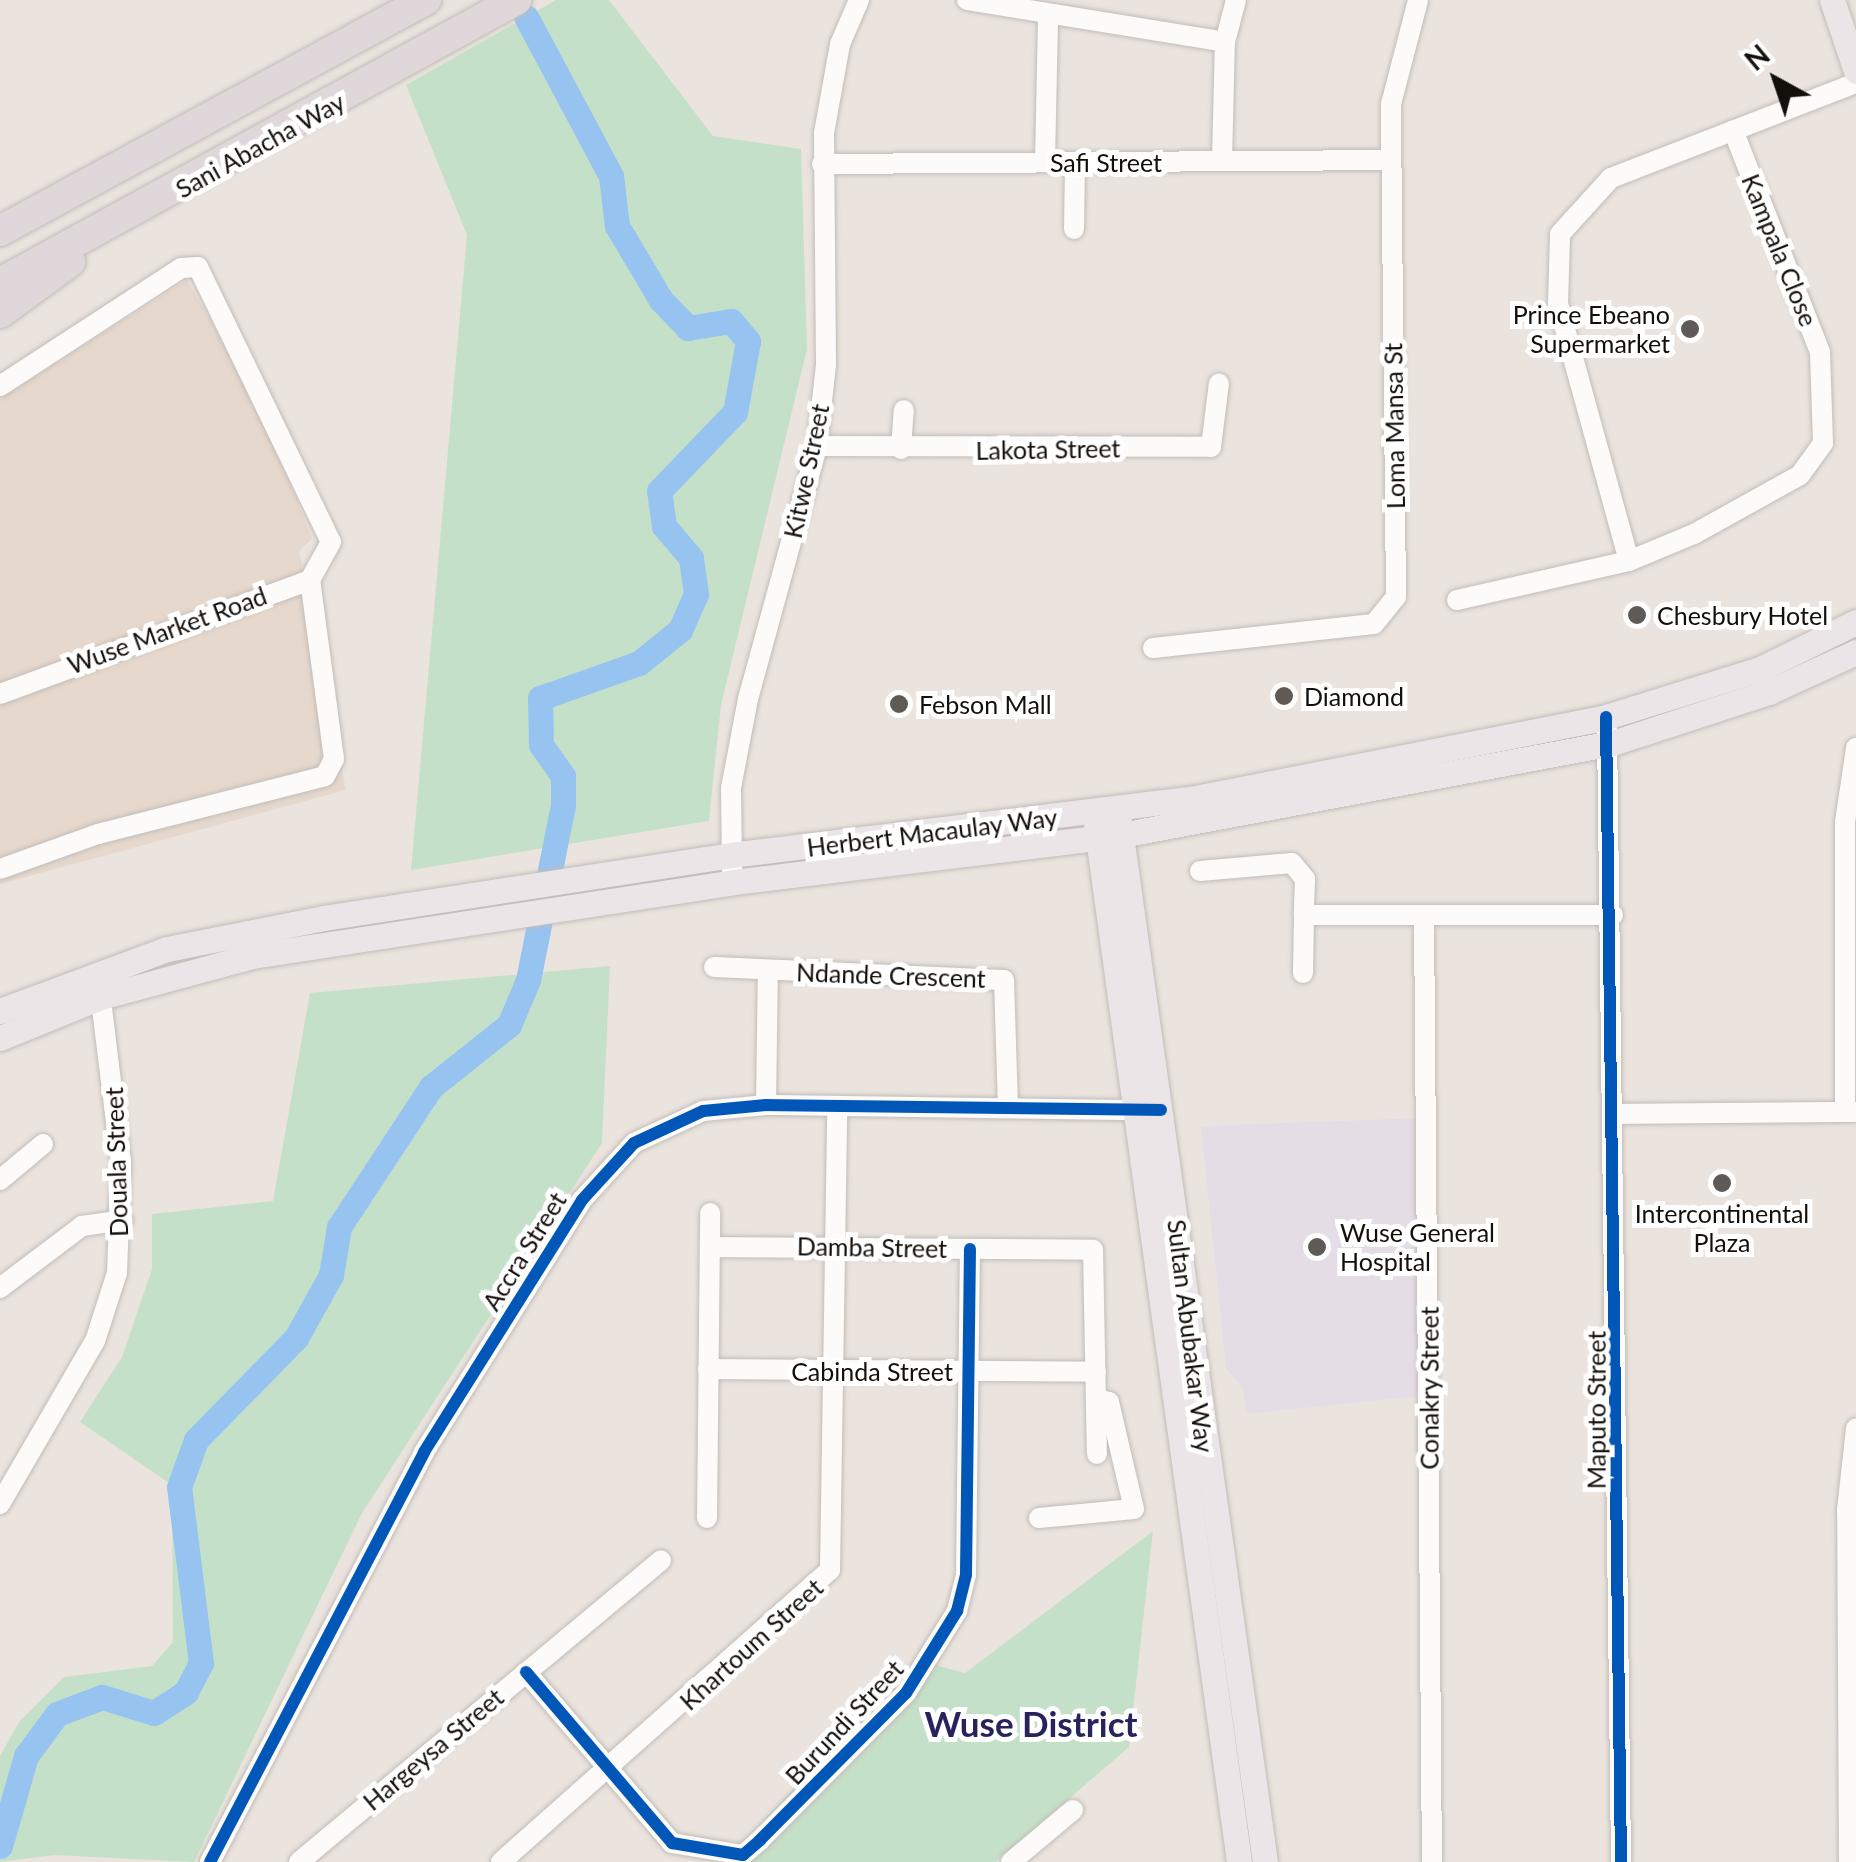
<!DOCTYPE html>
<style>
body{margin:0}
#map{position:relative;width:1856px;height:1862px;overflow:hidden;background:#ebe4de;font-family:Lato,sans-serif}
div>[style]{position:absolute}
.built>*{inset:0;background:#e6d8cd}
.medical>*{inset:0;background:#e5dde6}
.green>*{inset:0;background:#c5e0c9}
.river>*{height:25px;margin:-12.5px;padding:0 12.5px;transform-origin:12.5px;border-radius:12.5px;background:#97c3f1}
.roads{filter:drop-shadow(0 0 2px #c2bcb8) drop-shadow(0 0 2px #c2bcb8)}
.minor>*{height:20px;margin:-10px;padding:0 10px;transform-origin:10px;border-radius:10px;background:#fcfbfa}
.major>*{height:25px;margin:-12.5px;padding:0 12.5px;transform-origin:12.5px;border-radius:12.5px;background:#ebe5e7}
.highway>*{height:30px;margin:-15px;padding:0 15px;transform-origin:15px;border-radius:15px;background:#e0d7db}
.cycleway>*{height:12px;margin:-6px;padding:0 6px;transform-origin:6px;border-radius:6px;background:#0057b8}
.dots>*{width:28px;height:28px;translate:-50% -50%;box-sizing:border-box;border:5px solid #fff;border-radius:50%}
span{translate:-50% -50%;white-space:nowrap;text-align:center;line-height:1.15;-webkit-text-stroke:10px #fff;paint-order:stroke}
.street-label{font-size:25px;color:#130f0b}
.poi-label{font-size:25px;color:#130f0b}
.right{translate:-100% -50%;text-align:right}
.left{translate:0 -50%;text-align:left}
.district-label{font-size:35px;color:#28235d;font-weight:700}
.north{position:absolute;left:1726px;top:30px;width:100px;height:100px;-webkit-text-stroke:8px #fff;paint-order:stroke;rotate:320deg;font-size:28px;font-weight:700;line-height:40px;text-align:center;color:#130f0b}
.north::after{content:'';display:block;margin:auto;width:35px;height:45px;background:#130f0b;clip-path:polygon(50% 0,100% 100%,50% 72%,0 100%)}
</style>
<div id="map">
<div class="built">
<div style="clip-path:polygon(187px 280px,263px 412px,312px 539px,299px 551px,346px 790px,0 884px,0 399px)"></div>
</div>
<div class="medical">
<div style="clip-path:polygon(1419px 1118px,1420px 1396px,1247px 1414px,1242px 1386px,1226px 1369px,1201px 1126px)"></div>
</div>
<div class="green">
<div style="clip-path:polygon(556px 0,609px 0,713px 136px,801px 149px,807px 349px,721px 705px,709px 821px,411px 870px,467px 235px,406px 85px)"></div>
<div style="clip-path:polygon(610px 966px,602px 1143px,362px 1513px,194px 1862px,54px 1855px,0 1862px,0 1756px,19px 1722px,64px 1677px,152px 1666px,173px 1642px,172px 1485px,80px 1422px,122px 1357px,152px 1269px,152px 1214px,273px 1201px,310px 993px)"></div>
<div style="clip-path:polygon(1153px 1531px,1129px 1747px,996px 1862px,749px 1862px,760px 1824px,916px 1660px,965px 1673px)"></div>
</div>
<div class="river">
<div style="left:0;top:1846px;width:94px;rotate:-73.9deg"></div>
<div style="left:26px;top:1756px;width:52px;rotate:-53.6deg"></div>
<div style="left:57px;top:1714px;width:48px;rotate:-20.7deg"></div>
<div style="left:102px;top:1697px;width:54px;rotate:17.1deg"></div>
<div style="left:154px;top:1713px;width:38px;rotate:-33deg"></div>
<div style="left:186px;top:1692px;width:33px;rotate:-63deg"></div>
<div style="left:201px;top:1663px;width:177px;rotate:-97.1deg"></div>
<div style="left:179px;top:1487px;width:50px;rotate:-70.1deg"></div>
<div style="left:196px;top:1440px;width:143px;rotate:-45.6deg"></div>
<div style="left:296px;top:1338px;width:72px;rotate:-60.9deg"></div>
<div style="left:331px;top:1275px;width:49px;rotate:-80.5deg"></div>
<div style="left:339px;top:1227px;width:168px;rotate:-56.7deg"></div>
<div style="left:431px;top:1087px;width:100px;rotate:-38.5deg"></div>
<div style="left:509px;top:1025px;width:49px;rotate:-67.1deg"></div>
<div style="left:528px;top:980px;width:178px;rotate:-78.7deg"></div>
<div style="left:563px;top:805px;width:29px;rotate:-90deg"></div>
<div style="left:563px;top:776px;width:38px;rotate:-125deg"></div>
<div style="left:541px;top:745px;width:47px;rotate:-91.2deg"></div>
<div style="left:540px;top:698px;width:105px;rotate:-19.5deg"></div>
<div style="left:639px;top:663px;width:53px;rotate:-38.8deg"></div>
<div style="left:680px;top:630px;width:39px;rotate:-66deg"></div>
<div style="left:696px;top:594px;width:36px;rotate:-98deg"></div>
<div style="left:691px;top:558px;width:42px;rotate:-130.2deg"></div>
<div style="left:664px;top:526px;width:35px;rotate:-98deg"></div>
<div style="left:659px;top:491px;width:110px;rotate:-46.1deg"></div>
<div style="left:735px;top:412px;width:72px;rotate:-79.6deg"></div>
<div style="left:748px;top:341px;width:26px;rotate:-130deg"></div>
<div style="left:731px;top:321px;width:44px;rotate:170.8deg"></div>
<div style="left:688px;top:328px;width:39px;rotate:-134deg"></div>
<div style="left:661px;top:300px;width:86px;rotate:-120.7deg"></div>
<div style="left:617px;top:226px;width:50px;rotate:-96.8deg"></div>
<div style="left:611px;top:176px;width:180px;rotate:-118.1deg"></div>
</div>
<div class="roads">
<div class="minor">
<div style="left:967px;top:0;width:261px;rotate:9.2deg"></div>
<div style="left:1222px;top:161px;width:119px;rotate:-88.6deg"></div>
<div style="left:1225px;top:42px;width:43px;rotate:-75.3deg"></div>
<div style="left:1045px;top:162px;width:144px;rotate:-88.8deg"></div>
<div style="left:822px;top:164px;width:569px;rotate:-0.4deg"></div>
<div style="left:1074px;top:229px;width:67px;rotate:-89.1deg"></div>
<div style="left:0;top:386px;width:216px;rotate:-33.1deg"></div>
<div style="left:181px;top:268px;width:17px;rotate:-3deg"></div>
<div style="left:198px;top:267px;width:305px;rotate:64.2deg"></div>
<div style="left:331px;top:542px;width:43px;rotate:118.9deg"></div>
<div style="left:310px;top:580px;width:330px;rotate:159.8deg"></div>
<div style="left:817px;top:446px;width:394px;rotate:0.1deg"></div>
<div style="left:1211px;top:447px;width:64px;rotate:-82.9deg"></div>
<div style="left:901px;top:449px;width:39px;rotate:-86deg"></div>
<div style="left:1629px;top:561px;width:268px;rotate:-105.4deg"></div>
<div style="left:1558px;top:303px;width:69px;rotate:-88.3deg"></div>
<div style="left:1560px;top:234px;width:76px;rotate:-47.7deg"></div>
<div style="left:1611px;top:178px;width:263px;rotate:-21.2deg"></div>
<div style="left:1457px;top:600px;width:176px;rotate:-12.8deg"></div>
<div style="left:1629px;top:561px;width:70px;rotate:-22.6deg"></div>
<div style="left:1694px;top:534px;width:121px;rotate:-29.1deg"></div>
<div style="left:1800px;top:475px;width:39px;rotate:-54deg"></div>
<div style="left:1823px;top:443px;width:91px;rotate:-91.9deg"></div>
<div style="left:1820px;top:352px;width:238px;rotate:-111.4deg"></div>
<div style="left:1153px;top:648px;width:222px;rotate:-6.2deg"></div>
<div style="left:1374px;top:624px;width:35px;rotate:-51deg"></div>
<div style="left:1396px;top:597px;width:493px;rotate:-90.6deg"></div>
<div style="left:1391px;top:104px;width:107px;rotate:-75.4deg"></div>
<div style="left:1607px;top:729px;width:1133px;rotate:89.29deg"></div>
<div style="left:0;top:869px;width:104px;rotate:-19.7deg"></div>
<div style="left:98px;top:834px;width:234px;rotate:-14.3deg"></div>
<div style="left:325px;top:776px;width:19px;rotate:-62deg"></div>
<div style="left:334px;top:759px;width:181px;rotate:-97.6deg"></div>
<div style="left:732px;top:870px;width:82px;rotate:-90.7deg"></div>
<div style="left:731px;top:788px;width:91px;rotate:-79.2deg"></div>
<div style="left:748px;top:699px;width:262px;rotate:-74.7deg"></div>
<div style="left:817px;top:446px;width:82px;rotate:-83.7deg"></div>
<div style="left:826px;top:364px;width:231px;rotate:-90.5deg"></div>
<div style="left:824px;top:133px;width:90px;rotate:-79.8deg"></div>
<div style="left:840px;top:44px;width:48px;rotate:-66.6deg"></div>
<div style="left:1200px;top:871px;width:92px;rotate:-5deg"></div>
<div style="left:1292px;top:863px;width:21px;rotate:51deg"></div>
<div style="left:1305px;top:879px;width:36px;rotate:92deg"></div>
<div style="left:1424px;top:915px;width:947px;rotate:89.52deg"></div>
<div style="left:714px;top:967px;width:290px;rotate:2.6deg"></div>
<div style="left:1004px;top:980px;width:128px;rotate:88.2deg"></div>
<div style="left:1303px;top:973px;width:58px;rotate:-89deg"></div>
<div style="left:1304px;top:915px;width:309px"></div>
<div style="left:766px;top:1105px;width:135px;rotate:-89.2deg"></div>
<div style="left:1845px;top:1112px;width:290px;rotate:-90deg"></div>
<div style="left:1845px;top:822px;width:75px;rotate:-81.5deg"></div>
<div style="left:1617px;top:1114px;width:238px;rotate:-0.5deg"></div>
<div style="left:0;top:1180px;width:56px;rotate:-39.9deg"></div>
<div style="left:710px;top:1247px;width:383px;rotate:0.4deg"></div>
<div style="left:1093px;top:1250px;width:204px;rotate:88.9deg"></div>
<div style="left:0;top:1288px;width:103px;rotate:-37.1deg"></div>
<div style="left:82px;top:1226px;width:41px;rotate:-8.3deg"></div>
<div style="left:708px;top:1369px;width:388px;rotate:0.4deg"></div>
<div style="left:0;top:1504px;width:189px;rotate:-59.8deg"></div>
<div style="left:95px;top:1341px;width:71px;rotate:-72.1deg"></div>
<div style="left:117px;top:1273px;width:110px;rotate:-87.9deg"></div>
<div style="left:121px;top:1163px;width:181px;rotate:-97deg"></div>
<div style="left:707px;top:1518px;width:305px;rotate:-89.4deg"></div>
<div style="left:1039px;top:1518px;width:95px;rotate:-5.4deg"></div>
<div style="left:1134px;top:1509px;width:110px;rotate:-103.2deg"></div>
<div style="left:1109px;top:1402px;width:13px;rotate:-167deg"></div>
<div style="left:526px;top:1672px;width:225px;rotate:49.5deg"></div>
<div style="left:672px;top:1843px;width:72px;rotate:9.6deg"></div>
<div style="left:743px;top:1855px;width:23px;rotate:-41deg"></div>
<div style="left:760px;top:1840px;width:207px;rotate:-45.2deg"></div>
<div style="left:906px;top:1693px;width:97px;rotate:-58.1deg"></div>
<div style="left:957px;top:1611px;width:38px;rotate:-76deg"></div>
<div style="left:966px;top:1574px;width:325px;rotate:-89.3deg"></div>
<div style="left:210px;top:1862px;width:462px;rotate:-62.4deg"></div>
<div style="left:424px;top:1452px;width:297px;rotate:-57.9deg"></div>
<div style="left:582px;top:1200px;width:77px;rotate:-47.6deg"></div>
<div style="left:634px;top:1143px;width:76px;rotate:-24.9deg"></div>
<div style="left:703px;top:1111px;width:63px;rotate:-5.4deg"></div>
<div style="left:766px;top:1105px;width:381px;rotate:0.8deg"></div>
<div style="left:299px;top:1862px;width:471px;rotate:-39.8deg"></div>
<div style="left:501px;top:1862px;width:440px;rotate:-41.6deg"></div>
<div style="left:830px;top:1570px;width:464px;rotate:-89.1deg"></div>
<div style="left:1011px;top:1862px;width:81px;rotate:-40deg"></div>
<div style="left:1849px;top:1862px;width:352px;rotate:-90.3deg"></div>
<div style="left:1847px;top:1510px;width:82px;rotate:-83.7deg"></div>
</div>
<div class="major">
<div style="left:1832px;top:0;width:75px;rotate:71.3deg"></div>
<div style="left:1119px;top:822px;width:1050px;rotate:82.01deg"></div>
<div style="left:1096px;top:823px;width:1049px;rotate:82.16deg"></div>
<div style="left:0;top:1011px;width:178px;rotate:-20.4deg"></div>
<div style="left:167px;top:949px;width:160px;rotate:-11.2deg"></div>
<div style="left:324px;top:918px;width:412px;rotate:-8.8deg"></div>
<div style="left:731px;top:855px;width:473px;rotate:-7deg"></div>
<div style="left:1200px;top:797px;width:414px;rotate:-11.1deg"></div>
<div style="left:1606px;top:717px;width:161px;rotate:-17.3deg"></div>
<div style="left:1760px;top:669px;width:107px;rotate:-26.1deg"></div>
<div style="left:0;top:1038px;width:109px;rotate:-22.1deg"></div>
<div style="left:101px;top:997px;width:156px;rotate:-15.2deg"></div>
<div style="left:252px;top:956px;width:487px;rotate:-8.7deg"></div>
<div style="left:733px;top:882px;width:391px;rotate:-6.9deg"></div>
<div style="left:1121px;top:835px;width:496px;rotate:-10.6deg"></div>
<div style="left:1609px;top:744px;width:168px;rotate:-18deg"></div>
<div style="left:1769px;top:692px;width:96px;rotate:-24.7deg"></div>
</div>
<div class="highway">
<div style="left:0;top:231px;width:485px;rotate:-28.5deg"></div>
<div style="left:0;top:283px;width:589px;rotate:-28.74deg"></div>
<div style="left:0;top:313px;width:87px;rotate:-36.1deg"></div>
</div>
</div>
<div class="cycleway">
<div style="left:1606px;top:717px;width:1145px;rotate:89.25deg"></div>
<div style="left:526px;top:1672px;width:225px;rotate:49.5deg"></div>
<div style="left:672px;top:1843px;width:72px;rotate:9.6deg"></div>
<div style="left:743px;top:1855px;width:23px;rotate:-41deg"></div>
<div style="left:760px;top:1840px;width:207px;rotate:-45.2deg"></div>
<div style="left:906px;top:1693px;width:97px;rotate:-58.1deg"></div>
<div style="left:957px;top:1611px;width:38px;rotate:-76deg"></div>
<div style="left:966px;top:1574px;width:325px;rotate:-89.3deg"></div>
<div style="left:210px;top:1862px;width:462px;rotate:-62.4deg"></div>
<div style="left:424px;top:1452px;width:297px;rotate:-57.9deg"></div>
<div style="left:582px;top:1200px;width:77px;rotate:-47.6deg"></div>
<div style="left:634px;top:1143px;width:76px;rotate:-24.9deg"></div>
<div style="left:703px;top:1111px;width:63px;rotate:-5.4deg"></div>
<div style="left:766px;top:1105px;width:395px;rotate:0.7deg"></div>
</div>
<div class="dots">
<div style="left:1690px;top:329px;background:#5f5a55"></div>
<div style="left:1637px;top:615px;background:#5f5a55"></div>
<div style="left:1284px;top:696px;background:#5f5a55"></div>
<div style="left:899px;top:704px;background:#5f5a55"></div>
<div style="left:1722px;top:1183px;background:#5f5a55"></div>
<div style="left:1317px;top:1247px;background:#5f5a55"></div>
</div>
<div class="street-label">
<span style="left:260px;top:145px;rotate:-29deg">Sani Abacha Way</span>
<span style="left:1106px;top:162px">Safi Street</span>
<span style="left:1780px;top:250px;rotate:68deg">Kampala Close</span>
<span style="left:1394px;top:426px;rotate:-91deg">Loma Mansa St</span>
<span style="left:1048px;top:449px;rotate:-1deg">Lakota Street</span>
<span style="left:806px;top:471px;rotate:-78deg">Kitwe Street</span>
<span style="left:167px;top:630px;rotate:-20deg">Wuse Market Road</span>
<span style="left:932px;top:832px;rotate:-7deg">Herbert Macaulay Way</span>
<span style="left:891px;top:975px;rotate:2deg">Ndande Crescent</span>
<span style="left:116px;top:1162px;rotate:-92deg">Douala Street</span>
<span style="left:872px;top:1247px;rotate:1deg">Damba Street</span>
<span style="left:524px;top:1251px;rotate:-58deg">Accra Street</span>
<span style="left:1191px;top:1336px;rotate:83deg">Sultan Abubakar Way</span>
<span style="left:872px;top:1371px">Cabinda Street</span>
<span style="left:1429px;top:1388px;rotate:-90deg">Conakry Street</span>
<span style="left:1596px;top:1410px;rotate:-90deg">Maputo Street</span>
<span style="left:751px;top:1644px;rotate:-42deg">Khartoum Street</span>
<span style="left:844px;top:1722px;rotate:-47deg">Burundi Street</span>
<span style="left:433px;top:1749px;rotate:-40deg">Hargeysa Street</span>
</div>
<div class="poi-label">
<span class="right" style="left:1670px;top:329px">Prince Ebeano<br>Supermarket</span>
<span class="left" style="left:1657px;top:615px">Chesbury Hotel</span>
<span class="left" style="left:1304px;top:696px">Diamond</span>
<span class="left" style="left:919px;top:704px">Febson Mall</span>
<span style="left:1722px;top:1228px">Intercontinental<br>Plaza</span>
<span class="left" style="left:1340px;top:1247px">Wuse General<br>Hospital</span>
</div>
<div class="district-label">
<span style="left:1031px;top:1723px">Wuse District</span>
</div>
<div class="north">N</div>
</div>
